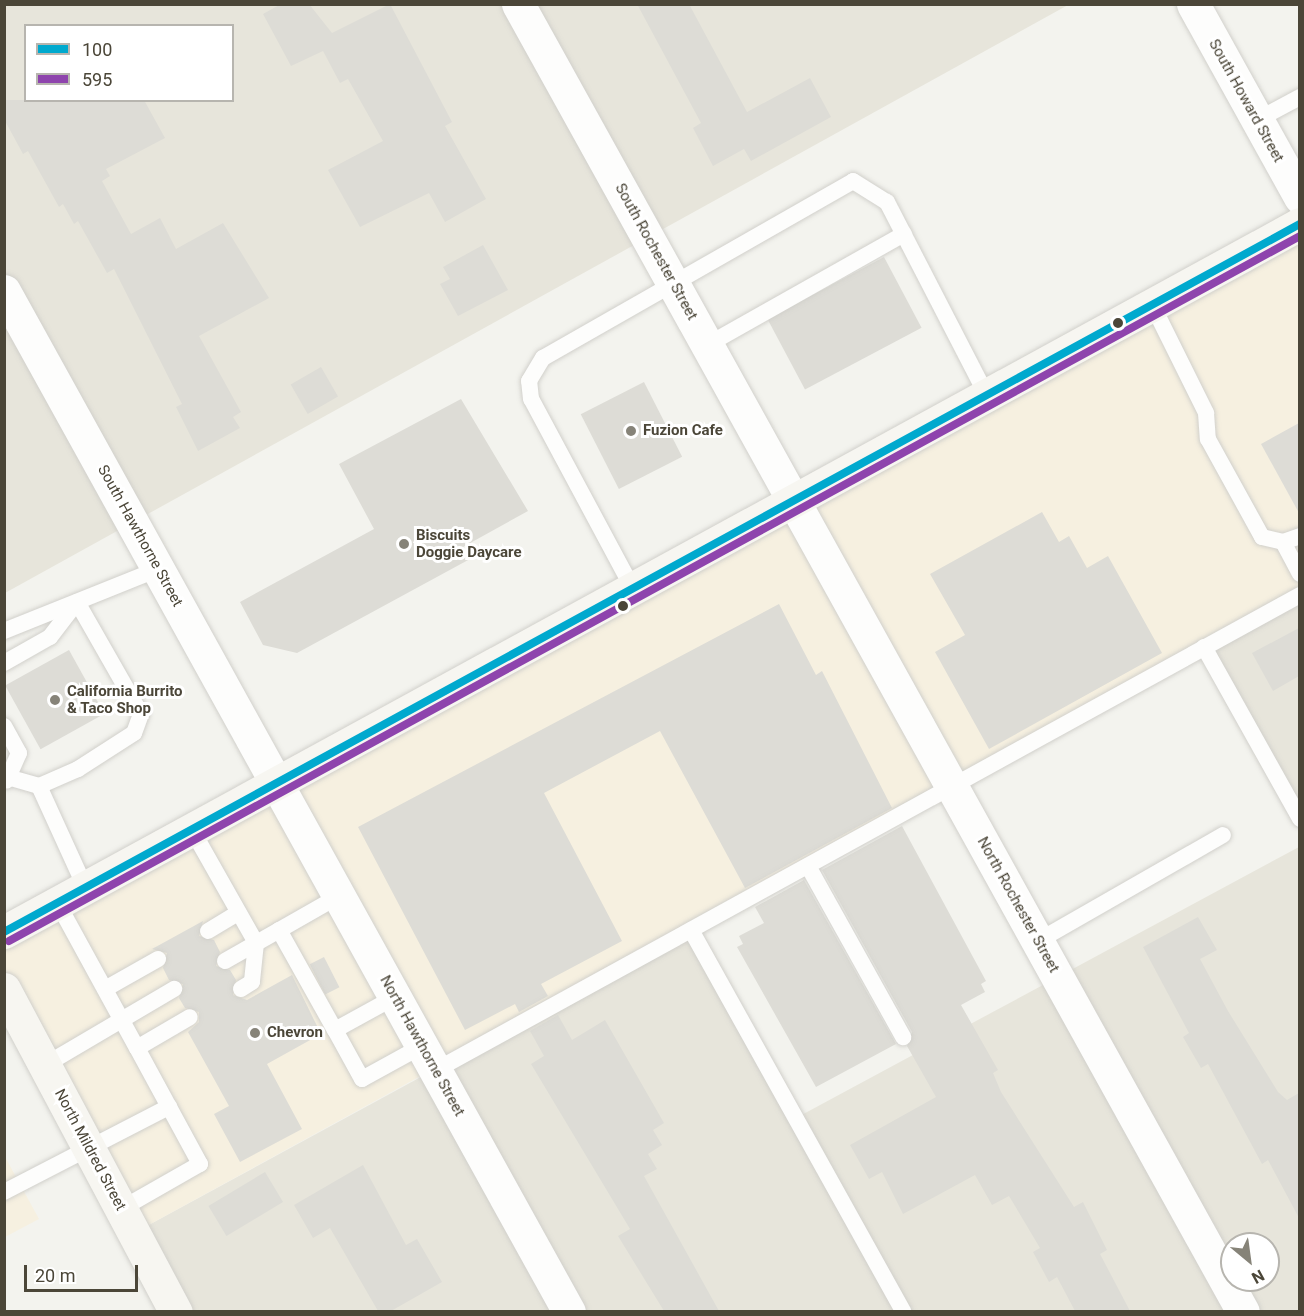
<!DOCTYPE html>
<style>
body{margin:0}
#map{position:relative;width:1304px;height:1316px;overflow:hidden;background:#f3f3ee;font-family:Roboto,sans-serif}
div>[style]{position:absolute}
.residential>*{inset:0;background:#e7e5db}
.commercial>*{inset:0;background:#f6f0e0}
.building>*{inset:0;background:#dddcd6;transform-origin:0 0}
.roads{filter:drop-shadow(0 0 2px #d1d0cb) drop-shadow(0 0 2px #d1d0cb)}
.lane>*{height:16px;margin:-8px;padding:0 8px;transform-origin:8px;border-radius:8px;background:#fdfdfc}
.street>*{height:33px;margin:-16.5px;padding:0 16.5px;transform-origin:16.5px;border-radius:16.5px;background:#fdfdfc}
.secondary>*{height:33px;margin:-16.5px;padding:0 16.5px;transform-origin:16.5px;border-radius:16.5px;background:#f7f6f1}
.bus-1>*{height:8px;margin:-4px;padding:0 4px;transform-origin:4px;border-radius:4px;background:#00a9ce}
.bus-2>*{height:8px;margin:-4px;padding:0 4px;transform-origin:4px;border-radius:4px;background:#8e44ad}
.dots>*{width:16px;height:16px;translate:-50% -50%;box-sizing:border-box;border:3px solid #fff;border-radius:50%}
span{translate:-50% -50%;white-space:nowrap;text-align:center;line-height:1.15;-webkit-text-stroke:6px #fff;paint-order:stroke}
.street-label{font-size:15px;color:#4b4638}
.poi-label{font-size:15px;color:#4b4638;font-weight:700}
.left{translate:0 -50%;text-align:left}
.frame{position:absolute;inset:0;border:6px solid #4b4638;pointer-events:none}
.legend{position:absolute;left:24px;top:24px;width:210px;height:78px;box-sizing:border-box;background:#fff;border:2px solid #b7b5af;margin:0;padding:8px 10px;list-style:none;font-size:18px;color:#4b4638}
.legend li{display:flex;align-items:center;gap:12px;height:30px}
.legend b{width:30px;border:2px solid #b7b5af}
.north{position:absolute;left:1220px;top:1232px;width:60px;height:60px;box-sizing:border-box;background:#fff;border:2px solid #b7b5af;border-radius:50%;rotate:151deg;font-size:16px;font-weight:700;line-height:24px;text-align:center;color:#4b4638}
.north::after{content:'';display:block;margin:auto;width:21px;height:27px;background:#868378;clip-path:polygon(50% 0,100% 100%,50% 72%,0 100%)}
.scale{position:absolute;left:24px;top:1265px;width:114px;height:27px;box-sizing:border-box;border:3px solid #4b4638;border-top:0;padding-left:8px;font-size:18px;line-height:21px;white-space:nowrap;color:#4b4638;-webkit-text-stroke:4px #fff;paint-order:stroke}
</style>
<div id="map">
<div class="residential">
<div style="clip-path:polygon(evenodd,5px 5px,1068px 5px,5px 593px,5px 5px,26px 26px,232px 26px,232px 100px,26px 100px,26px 26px)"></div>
<div style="clip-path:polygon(1299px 596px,1299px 819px,1204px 647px)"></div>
<div style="clip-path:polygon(evenodd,1299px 847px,1299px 1311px,176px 1311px,134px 1233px,691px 930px,796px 1118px,1299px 847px,1232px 1244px,1268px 1244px,1268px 1280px,1232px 1280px,1232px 1244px)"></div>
</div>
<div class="commercial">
<div style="clip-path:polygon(1299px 224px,1299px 595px,134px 1233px,5px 989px,4px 932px)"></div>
<div style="clip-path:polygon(4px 1155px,39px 1219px,5px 1237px,4px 1237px)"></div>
</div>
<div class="building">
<div style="clip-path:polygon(281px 4px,309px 4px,332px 33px,390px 4px,452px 122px,445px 126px,486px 199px,445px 222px,429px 193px,360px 227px,328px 170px,383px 141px,348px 79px,340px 83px,323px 51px,291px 66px,263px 14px)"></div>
<div style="clip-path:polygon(637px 4px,689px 4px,747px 112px,810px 78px,831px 117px,751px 161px,744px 149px,713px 166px,693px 128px,701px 123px)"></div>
<div style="clip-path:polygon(4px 100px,144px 100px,165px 138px,106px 169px,110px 176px,102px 181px,131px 234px,160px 218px,176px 249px,223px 223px,269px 298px,199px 336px,241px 412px,233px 417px,240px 428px,198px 451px,176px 407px,182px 404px,114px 269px,107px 273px,78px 221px,74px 224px,63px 204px,59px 207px,28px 151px,23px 154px,4px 119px)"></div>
<div style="clip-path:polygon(483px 245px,508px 290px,458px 316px,440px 284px,450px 279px,443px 267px)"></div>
<div style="left:884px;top:257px;width:80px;height:132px;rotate:62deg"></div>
<div style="left:321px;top:367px;width:34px;height:35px;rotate:60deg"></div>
<div style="left:644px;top:382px;width:84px;height:71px;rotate:63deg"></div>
<div style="clip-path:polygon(461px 399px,528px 511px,463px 547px,470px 559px,297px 653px,263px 645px,240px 602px,374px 529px,339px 464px)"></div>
<div style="clip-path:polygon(1299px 423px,1299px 513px,1261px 444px)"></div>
<div style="clip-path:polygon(1042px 512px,1059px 542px,1069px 536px,1087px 568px,1108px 556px,1162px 653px,989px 749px,935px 652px,965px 635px,930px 574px)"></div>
<div style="clip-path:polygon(779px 604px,816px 675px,822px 671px,892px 808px,745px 888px,660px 731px,544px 793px,622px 941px,541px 984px,548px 996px,519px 1012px,515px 1004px,465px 1030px,358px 827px)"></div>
<div style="clip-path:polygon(1299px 628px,1299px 676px,1273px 691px,1252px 653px)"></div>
<div style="left:69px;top:650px;width:73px;height:73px;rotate:61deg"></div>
<div style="clip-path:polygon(902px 826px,986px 981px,981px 984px,985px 992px,961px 1005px,998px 1070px,993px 1073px,1001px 1092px,1074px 1207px,1083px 1202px,1107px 1250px,1100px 1254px,1130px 1311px,1075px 1311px,1057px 1277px,1049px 1282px,1033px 1252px,1040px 1248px,1009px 1196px,992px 1205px,975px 1175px,903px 1214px,882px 1172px,869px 1179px,850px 1145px,936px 1097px,907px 1046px,912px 1032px,822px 870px)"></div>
<div style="clip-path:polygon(804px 880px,896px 1044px,816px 1087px,737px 947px,743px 944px,739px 936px,764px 923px,755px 907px)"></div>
<div style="clip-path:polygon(1198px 917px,1217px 950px,1200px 959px,1228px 1011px,1278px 1092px,1287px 1100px,1299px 1093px,1299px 1218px,1268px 1160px,1262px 1164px,1208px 1064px,1201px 1068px,1183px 1037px,1189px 1033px,1143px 947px)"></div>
<div style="clip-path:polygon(203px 921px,199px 936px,214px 940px,220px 952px,216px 966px,230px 970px,236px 980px,233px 995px,247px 1000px,292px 975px,321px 1034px,267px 1064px,302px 1129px,240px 1162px,214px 1114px,229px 1106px,188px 1032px,199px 1022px,199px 1012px,185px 1008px,179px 998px,183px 984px,169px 980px,163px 968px,167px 953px,152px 949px)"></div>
<div style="left:324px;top:957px;width:34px;height:16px;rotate:63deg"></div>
<div style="clip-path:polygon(558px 1015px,572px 1040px,605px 1020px,664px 1123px,653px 1130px,662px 1145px,648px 1154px,657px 1169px,644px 1176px,719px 1311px,664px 1311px,618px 1236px,630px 1229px,531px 1064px,544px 1056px,530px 1031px)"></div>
<div style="clip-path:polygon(363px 1165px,406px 1245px,417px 1239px,442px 1282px,391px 1311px,378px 1311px,330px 1228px,313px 1238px,294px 1205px)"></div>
<div style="left:265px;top:1172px;width:35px;height:66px;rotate:59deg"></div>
</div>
<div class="roads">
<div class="lane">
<div style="left:1257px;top:120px;width:49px;rotate:-28.1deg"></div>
<div style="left:1152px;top:304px;width:122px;rotate:63.6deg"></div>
<div style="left:1206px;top:413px;width:26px;rotate:86deg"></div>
<div style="left:1208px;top:439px;width:112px;rotate:61.1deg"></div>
<div style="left:1262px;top:537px;width:22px;rotate:13deg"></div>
<div style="left:1283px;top:542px;width:18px;rotate:-19deg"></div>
<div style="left:707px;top:345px;width:226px;rotate:-29.4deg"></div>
<div style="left:1283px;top:542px;width:36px;rotate:62deg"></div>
<div style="left:632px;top:587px;width:213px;rotate:-118.2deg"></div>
<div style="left:531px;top:399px;width:18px;rotate:-96deg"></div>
<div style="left:529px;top:381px;width:27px;rotate:-59deg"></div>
<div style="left:543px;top:358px;width:357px;rotate:-29.7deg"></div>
<div style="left:853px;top:181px;width:40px;rotate:32deg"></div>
<div style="left:887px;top:202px;width:216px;rotate:62.7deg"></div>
<div style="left:4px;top:631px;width:166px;rotate:-21.9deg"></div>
<div style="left:1204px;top:647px;width:197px;rotate:60.8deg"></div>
<div style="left:4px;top:663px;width:53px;rotate:-29.5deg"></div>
<div style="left:50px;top:637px;width:44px;rotate:-52.4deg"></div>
<div style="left:77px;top:602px;width:129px;rotate:60.3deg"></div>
<div style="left:141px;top:714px;width:20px;rotate:110deg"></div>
<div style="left:134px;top:733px;width:67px;rotate:147.3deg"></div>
<div style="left:78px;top:769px;width:43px;rotate:156.4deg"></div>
<div style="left:39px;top:786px;width:36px;rotate:-164deg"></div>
<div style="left:4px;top:726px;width:31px;rotate:61deg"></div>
<div style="left:19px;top:753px;width:30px;rotate:114deg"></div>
<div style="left:39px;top:786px;width:111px;rotate:65.5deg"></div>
<div style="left:191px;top:828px;width:132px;rotate:60.5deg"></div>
<div style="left:256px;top:943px;width:39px;rotate:96deg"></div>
<div style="left:252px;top:982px;width:13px;rotate:148deg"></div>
<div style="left:808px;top:866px;width:196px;rotate:60.9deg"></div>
<div style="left:57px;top:902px;width:166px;rotate:61.3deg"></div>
<div style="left:137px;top:1048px;width:61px;rotate:-30.3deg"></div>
<div style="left:279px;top:930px;width:115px;rotate:60.8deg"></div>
<div style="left:691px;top:930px;width:437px;rotate:60.9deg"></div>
<div style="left:208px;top:931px;width:35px;rotate:-31deg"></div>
<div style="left:1038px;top:941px;width:213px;rotate:-29.8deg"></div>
<div style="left:225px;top:961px;width:131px;rotate:-29.7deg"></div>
<div style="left:105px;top:989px;width:61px;rotate:-29.5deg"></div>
<div style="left:395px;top:997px;width:68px;rotate:151.2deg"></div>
<div style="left:335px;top:1030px;width:56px;rotate:61.1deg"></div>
<div style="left:362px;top:1079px;width:68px;rotate:-28.8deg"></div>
<div style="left:45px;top:1065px;width:150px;rotate:-30.5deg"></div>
<div style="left:436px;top:1070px;width:986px;rotate:-28.8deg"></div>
<div style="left:4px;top:1192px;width:186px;rotate:-27.3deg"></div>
<div style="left:121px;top:1209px;width:91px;rotate:-29.7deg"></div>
<div style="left:200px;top:1164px;width:132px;rotate:-118.5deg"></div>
</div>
<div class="street">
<div style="left:518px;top:4px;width:1495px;rotate:61deg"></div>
<div style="left:1193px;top:4px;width:221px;rotate:61deg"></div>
<div style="left:4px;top:291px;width:1167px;rotate:61.04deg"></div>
</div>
<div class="secondary">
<div style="left:4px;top:932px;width:1477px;rotate:-28.65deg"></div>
<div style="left:4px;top:989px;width:366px;rotate:62deg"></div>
</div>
</div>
<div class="bus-1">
<div style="left:4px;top:932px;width:1477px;rotate:-28.65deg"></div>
</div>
<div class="bus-2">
<div style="left:9px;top:941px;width:1471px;rotate:-28.64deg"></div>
</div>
<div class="dots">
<div style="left:1118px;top:323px;background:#4b4638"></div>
<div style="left:631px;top:431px;background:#868378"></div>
<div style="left:404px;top:544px;background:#868378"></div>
<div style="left:623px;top:606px;background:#4b4638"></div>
<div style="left:55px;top:700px;background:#868378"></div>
<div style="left:255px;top:1033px;background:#868378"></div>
</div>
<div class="street-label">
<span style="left:1246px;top:101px;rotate:61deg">South Howard Street</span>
<span style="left:656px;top:252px;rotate:61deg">South Rochester Street</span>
<span style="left:140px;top:536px;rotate:61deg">South Hawthorne Street</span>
<span style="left:1018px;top:905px;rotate:61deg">North Rochester Street</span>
<span style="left:422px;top:1046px;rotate:61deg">North Hawthorne Street</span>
<span style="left:90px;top:1150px;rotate:62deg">North Mildred Street</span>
</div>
<div class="poi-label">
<span class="left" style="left:643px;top:431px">Fuzion Cafe</span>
<span class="left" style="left:416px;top:544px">Biscuits<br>Doggie Daycare</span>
<span class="left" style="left:67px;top:700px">California Burrito<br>&amp; Taco Shop</span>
<span class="left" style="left:267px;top:1033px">Chevron</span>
</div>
<div class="frame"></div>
<ul class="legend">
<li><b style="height:8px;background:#00a9ce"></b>100</li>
<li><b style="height:8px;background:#8e44ad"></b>595</li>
</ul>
<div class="north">N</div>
<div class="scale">20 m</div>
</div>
